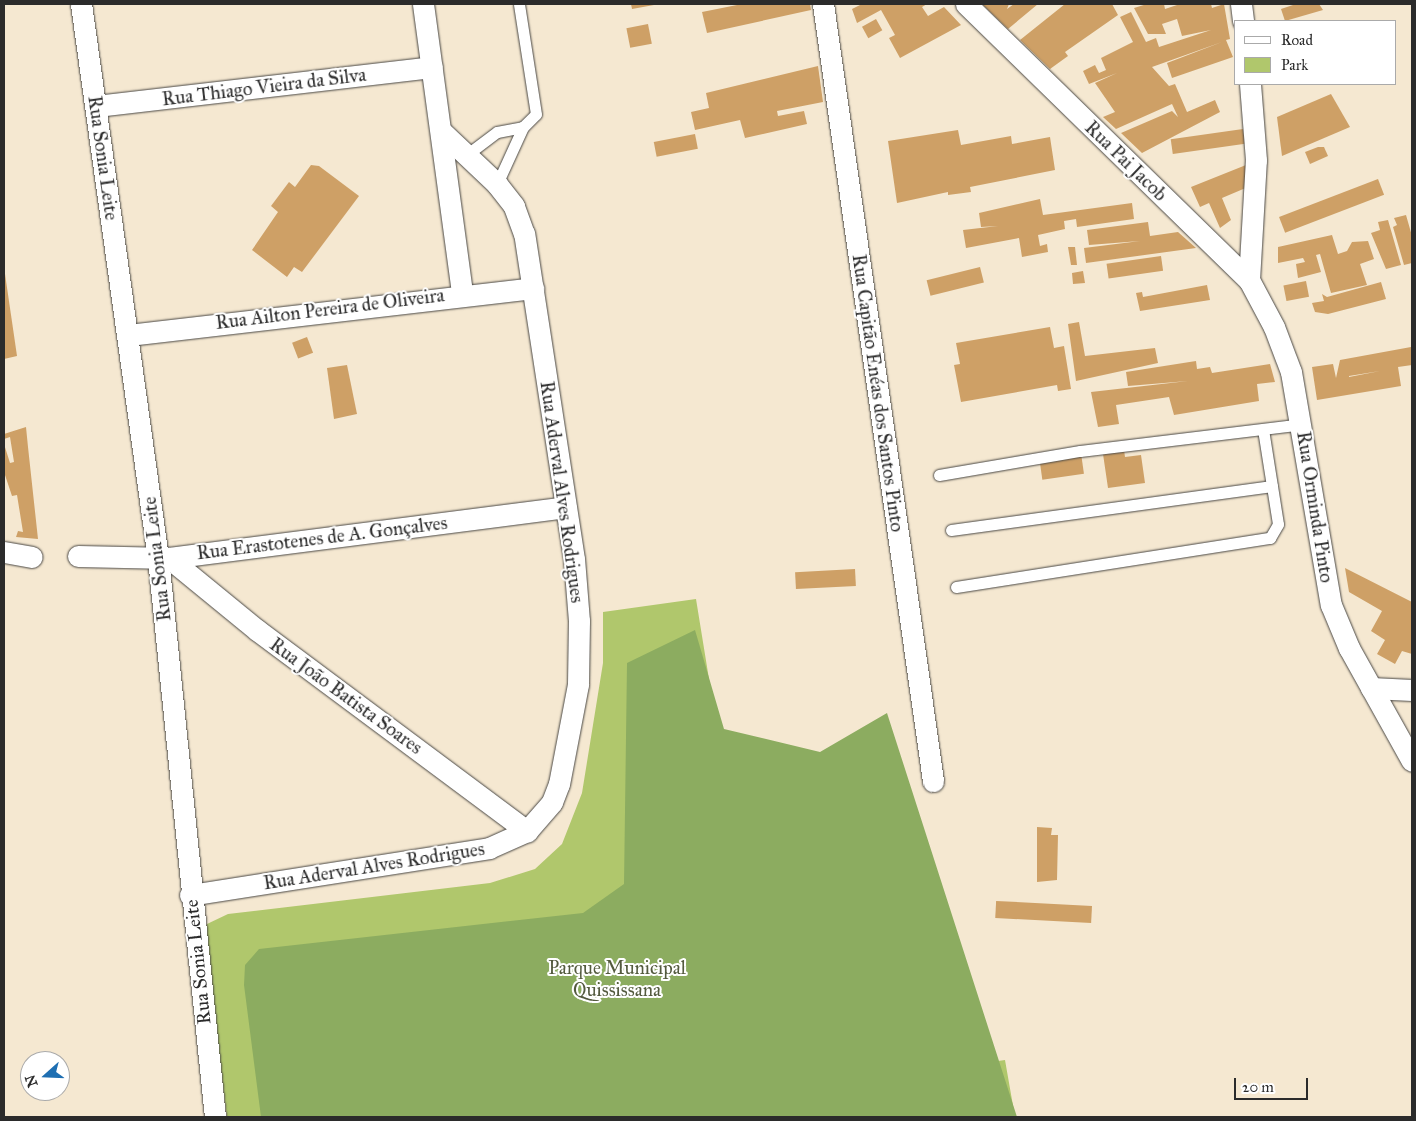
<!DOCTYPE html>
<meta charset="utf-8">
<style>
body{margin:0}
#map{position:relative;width:1416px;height:1121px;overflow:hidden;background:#f5e8d1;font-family:"IM FELL Great Primer",serif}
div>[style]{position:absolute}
.green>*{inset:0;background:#b0c76c}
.forest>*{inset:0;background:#8cac60}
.building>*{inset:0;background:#cea066;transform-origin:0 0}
.roads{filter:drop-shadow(0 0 1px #494744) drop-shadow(0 0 1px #494744)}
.service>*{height:11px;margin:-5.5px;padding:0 5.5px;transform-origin:5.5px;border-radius:5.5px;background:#fff}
.minor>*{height:21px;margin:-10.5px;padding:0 10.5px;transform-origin:10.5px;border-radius:10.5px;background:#fff}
span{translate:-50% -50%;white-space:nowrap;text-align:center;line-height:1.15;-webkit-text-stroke:4px #fff;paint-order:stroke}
.street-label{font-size:19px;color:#2b2b2b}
.park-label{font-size:19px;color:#535a3e}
.frame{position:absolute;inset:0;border:5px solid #2b2b2b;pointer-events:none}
.legend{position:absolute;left:1234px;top:20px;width:162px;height:65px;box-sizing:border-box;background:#fff;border:1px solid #aaa;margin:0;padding:6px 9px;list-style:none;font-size:15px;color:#2b2b2b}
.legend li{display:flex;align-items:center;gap:10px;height:25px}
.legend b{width:25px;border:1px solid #aaa}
.north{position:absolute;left:20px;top:1051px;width:50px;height:50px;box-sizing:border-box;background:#fff;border:1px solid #aaa;border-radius:50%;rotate:250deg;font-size:14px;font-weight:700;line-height:20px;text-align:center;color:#2b2b2b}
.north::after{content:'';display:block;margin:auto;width:18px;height:22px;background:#1f6fb2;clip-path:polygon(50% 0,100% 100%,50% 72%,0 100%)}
.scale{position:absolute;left:1234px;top:1078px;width:74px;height:22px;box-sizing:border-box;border:2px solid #2b2b2b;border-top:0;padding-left:6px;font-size:15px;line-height:18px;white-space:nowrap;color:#2b2b2b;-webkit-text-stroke:4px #fff;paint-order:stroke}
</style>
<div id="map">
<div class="green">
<div style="clip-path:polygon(696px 599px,753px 950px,949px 1068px,1005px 1060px,1015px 1117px,227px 1117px,205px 942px,207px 924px,228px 914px,490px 883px,535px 869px,562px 844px,582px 793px,603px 663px,603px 612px)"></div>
</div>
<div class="forest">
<div style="clip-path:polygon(695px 630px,724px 729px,820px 752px,887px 713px,1017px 1117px,261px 1117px,244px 985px,245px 965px,259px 949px,583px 913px,624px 884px,627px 663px)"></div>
</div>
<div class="building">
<div style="clip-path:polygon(631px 4px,653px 4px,654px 5px,632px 9px)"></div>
<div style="clip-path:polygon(742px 4px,810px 4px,811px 10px,707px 33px,702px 12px)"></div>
<div style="clip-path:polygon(862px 4px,927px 4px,922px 7px,928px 16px,944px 7px,961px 25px,900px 58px,889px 38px,895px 35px,881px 10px,857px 23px,852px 9px)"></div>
<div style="clip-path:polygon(982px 4px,1009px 4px,1007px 9px,1014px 4px,1038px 4px,1008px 29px)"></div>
<div style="clip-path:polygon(1065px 4px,1112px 4px,1118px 15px,1065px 52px,1068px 56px,1050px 69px,1020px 40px)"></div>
<div style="clip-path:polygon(1147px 4px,1164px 4px,1165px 9px,1180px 4px,1211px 4px,1212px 8px,1224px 4px,1230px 39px,1226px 40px,1233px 57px,1172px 78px,1167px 63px,1222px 42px,1152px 67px,1169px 86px,1175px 84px,1187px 112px,1215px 100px,1220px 112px,1142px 153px,1121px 133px,1172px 111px,1178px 117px,1172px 104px,1116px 129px,1103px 117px,1115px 112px,1095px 83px,1117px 73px,1089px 84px,1083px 71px,1095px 65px,1099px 73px,1106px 70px,1101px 58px,1133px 42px,1120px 17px,1131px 12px,1146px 42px,1156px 38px,1159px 47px,1211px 30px,1182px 36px,1177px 19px,1162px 24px,1166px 34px,1148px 34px,1134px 8px)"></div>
<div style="clip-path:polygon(1296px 4px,1319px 4px,1323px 10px,1285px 21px,1281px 9px)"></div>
<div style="left:876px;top:19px;width:13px;height:16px;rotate:61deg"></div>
<div style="left:648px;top:24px;width:20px;height:22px;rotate:79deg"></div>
<div style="clip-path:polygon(818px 66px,823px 102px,777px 111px,778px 116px,804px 111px,807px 124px,745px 138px,740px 120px,695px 130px,691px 112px,709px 108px,706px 93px)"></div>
<div style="clip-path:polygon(1331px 94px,1350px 127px,1282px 156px,1277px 117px)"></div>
<div style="left:1243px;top:129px;width:15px;height:73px;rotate:82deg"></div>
<div style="clip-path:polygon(958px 130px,961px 145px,1011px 136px,1012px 144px,1050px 137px,1055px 170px,970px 187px,971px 192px,948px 195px,948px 192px,897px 203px,888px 141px)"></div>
<div style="left:695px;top:134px;width:15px;height:42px;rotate:79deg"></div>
<div style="clip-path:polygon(1318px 147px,1324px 147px,1328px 156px,1310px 164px,1305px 152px)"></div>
<div style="clip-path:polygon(311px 165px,319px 166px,359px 196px,302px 272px,294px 267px,287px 277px,252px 250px,278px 212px,271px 206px,289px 182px,295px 187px)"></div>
<div style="clip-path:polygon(1246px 165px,1248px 187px,1222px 198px,1231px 220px,1220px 228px,1209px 203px,1200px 207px,1191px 187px)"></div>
<div style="left:1378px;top:179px;width:17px;height:106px;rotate:69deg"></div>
<div style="clip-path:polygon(1040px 199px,1043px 215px,1132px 203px,1134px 219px,1077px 227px,1076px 219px,1064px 221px,1065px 229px,1038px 235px,1040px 246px,1047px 244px,1048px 252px,1022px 257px,1019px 238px,966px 248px,963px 230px,998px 226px,981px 227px,979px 213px)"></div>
<div style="clip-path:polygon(1406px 215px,1412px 236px,1412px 263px,1404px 265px,1393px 227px,1397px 225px,1394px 218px)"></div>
<div style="clip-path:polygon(1388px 220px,1401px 265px,1386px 269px,1371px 233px,1380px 230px,1378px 222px)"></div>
<div style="clip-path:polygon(1148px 222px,1150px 236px,1178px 232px,1196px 248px,1086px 263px,1084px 248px,1140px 241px,1089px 245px,1087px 230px)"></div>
<div style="clip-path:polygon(1332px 235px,1338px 254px,1347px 251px,1352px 242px,1368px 241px,1374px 259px,1360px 264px,1367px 285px,1331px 293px,1320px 254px,1316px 255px,1321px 272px,1298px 278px,1296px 264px,1305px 262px,1303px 258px,1278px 263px,1278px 247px)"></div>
<div style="clip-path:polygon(1068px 247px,1075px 247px,1077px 265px,1071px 265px)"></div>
<div style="left:1161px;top:256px;width:15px;height:55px;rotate:82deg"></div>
<div style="clip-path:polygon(4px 267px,17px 356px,4px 359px)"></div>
<div style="left:980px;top:267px;width:16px;height:55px;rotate:76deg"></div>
<div style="clip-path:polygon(1083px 271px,1085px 283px,1073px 284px,1072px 273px)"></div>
<div style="left:1306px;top:281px;width:16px;height:23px;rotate:79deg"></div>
<div style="clip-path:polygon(1381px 282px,1386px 299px,1328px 314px,1315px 312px,1312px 303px,1324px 301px,1322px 294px,1327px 297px)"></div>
<div style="clip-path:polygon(1207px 285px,1210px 300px,1140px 311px,1136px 293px,1142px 292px,1143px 297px)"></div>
<div style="clip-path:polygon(1079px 322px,1085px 356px,1155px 348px,1158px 363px,1076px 381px,1068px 324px)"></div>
<div style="clip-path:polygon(1050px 327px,1054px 348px,1064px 346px,1071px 389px,1058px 391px,1057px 385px,961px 402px,954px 365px,960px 364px,956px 343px)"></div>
<div style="left:307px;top:337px;width:17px;height:16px;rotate:69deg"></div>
<div style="clip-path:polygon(evenodd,1411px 347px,1412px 365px,1398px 367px,1401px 386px,1317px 400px,1312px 367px,1333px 364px,1336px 378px,1340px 360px,1411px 347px,1380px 371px,1349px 377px,1349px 376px,1380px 371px)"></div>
<div style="clip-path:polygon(1196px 361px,1197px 369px,1210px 367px,1212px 373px,1270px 364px,1275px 382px,1257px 384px,1259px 401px,1174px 415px,1169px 397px,1116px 405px,1119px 424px,1098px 427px,1091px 392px,1188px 381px,1128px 386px,1126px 372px)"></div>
<div style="clip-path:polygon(347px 365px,357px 414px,334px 419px,327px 368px)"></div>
<div style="clip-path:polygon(26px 427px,28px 447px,38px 539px,16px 537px,18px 531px,23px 532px,17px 495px,12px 496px,4px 472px,4px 444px,10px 463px,14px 462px,10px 437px,4px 439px,4px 434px)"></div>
<div style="clip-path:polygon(1124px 450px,1125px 457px,1141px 455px,1145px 483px,1108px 488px,1103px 454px)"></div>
<div style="left:1081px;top:453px;width:21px;height:42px;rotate:82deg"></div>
<div style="clip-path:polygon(1345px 568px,1412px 602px,1412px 654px,1402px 651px,1395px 664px,1377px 654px,1385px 640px,1371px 631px,1382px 611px,1349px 592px)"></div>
<div style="left:855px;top:569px;width:17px;height:60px;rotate:87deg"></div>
<div style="clip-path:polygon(1037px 827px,1052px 828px,1051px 835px,1058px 835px,1057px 880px,1037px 882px)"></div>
<div style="left:1092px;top:906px;width:17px;height:96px;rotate:93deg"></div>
</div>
<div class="roads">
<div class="service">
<div style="left:469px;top:153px;width:35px;rotate:-37deg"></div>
<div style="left:497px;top:132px;width:26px;rotate:-11deg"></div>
<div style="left:497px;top:184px;width:63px;rotate:-65.5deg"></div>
<div style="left:523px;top:127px;width:18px;rotate:-45deg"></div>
<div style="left:536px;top:114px;width:111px;rotate:-98.8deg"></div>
<div style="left:939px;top:475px;width:143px;rotate:-9.7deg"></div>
<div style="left:1080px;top:451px;width:225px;rotate:-6.9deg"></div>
<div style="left:951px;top:530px;width:324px;rotate:-7.8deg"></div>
<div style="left:956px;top:587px;width:318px;rotate:-8.9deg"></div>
<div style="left:1270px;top:538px;width:16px;rotate:-60deg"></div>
<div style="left:1278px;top:524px;width:96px;rotate:-99deg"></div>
</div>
<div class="minor">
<div style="left:81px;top:4px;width:559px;rotate:82.09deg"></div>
<div style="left:158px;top:558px;width:562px;rotate:84.18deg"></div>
<div style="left:423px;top:4px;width:292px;rotate:82.3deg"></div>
<div style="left:823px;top:4px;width:785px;rotate:81.94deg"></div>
<div style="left:966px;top:4px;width:395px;rotate:44.3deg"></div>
<div style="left:1249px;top:280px;width:53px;rotate:62deg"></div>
<div style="left:1274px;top:327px;width:48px;rotate:69.3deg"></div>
<div style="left:1291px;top:372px;width:236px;rotate:80.3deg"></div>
<div style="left:1331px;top:605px;width:47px;rotate:67.3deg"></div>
<div style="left:1349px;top:648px;width:129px;rotate:60.9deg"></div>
<div style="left:1241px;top:4px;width:17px;rotate:83deg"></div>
<div style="left:96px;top:106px;width:338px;rotate:-6.6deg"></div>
<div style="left:1249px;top:280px;width:120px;rotate:-86.7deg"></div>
<div style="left:1256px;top:160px;width:76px;rotate:-94.5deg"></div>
<div style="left:128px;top:335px;width:408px;rotate:-6.6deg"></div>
<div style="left:4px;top:552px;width:28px;rotate:10deg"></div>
<div style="left:78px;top:556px;width:91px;rotate:1.3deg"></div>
<div style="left:169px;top:558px;width:400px;rotate:-7.3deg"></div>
<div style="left:169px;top:558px;width:114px;rotate:39.3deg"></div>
<div style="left:257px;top:630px;width:337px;rotate:36.7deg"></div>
<div style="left:1371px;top:688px;width:41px;rotate:2.8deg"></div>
<div style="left:190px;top:895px;width:303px;rotate:-8.9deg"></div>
<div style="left:489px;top:848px;width:42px;rotate:-24.1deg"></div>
<div style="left:527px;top:831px;width:38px;rotate:-49deg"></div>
<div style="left:552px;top:802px;width:19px;rotate:-69deg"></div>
<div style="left:559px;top:784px;width:102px;rotate:-79.2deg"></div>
<div style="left:578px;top:684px;width:63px;rotate:-89.1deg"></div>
<div style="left:579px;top:621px;width:62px;rotate:-94.6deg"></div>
<div style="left:574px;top:559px;width:329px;rotate:-98.7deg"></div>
<div style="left:524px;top:234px;width:30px;rotate:-110deg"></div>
<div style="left:514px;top:206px;width:28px;rotate:-128deg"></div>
<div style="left:497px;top:184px;width:77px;rotate:-136.6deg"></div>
</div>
</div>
<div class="street-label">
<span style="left:264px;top:87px;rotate:-7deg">Rua Thiago Vieira da Silva</span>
<span style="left:103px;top:158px;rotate:82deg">Rua Sonia Leite</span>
<span style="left:1126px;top:161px;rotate:44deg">Rua Pai Jacob</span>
<span style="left:330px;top:309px;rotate:-7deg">Rua Ailton Pereira de Oliveira</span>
<span style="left:878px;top:393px;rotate:82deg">Rua Capitão Enéas dos Santos Pinto</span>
<span style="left:562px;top:492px;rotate:82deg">Rua Aderval Alves Rodrigues</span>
<span style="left:1315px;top:507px;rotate:81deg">Rua Orminda Pinto</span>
<span style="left:322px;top:538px;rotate:-7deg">Rua Erastotenes de A. Gonçalves</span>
<span style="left:157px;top:559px;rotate:-97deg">Rua Sonia Leite</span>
<span style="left:346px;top:696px;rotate:36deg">Rua João Batista Soares</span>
<span style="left:374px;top:866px;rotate:-9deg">Rua Aderval Alves Rodrigues</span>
<span style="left:198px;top:962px;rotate:-96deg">Rua Sonia Leite</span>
</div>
<div class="park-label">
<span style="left:617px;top:979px">Parque Municipal<br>Quississana</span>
</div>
<div class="frame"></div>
<ul class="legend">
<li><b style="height:6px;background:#fff"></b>Road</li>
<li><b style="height:14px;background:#b0c76c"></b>Park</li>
</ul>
<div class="north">N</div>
<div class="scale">20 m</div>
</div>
